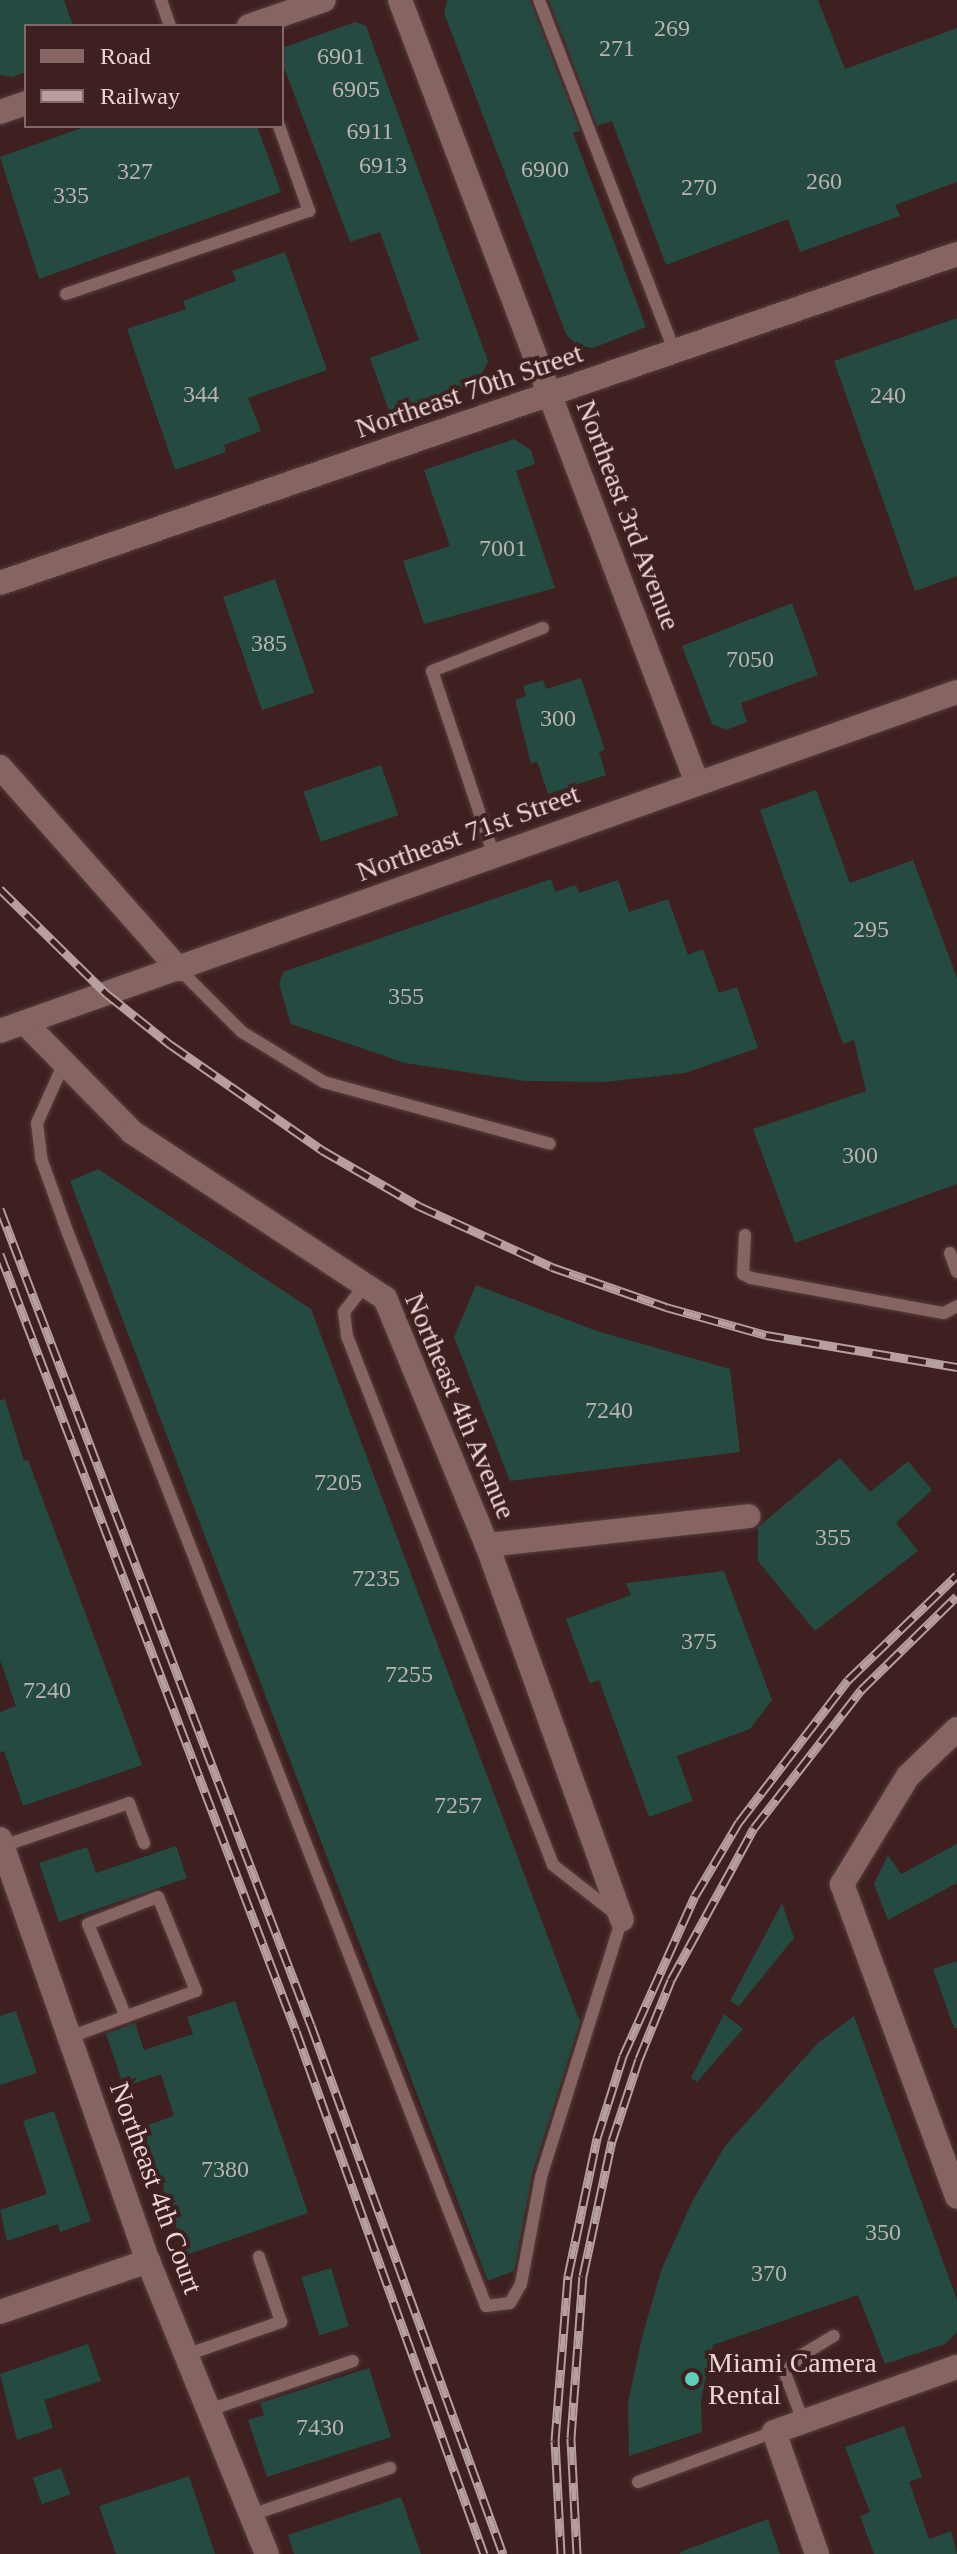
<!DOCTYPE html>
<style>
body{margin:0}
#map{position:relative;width:957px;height:2554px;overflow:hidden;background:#3d201f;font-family:"Times New Roman",serif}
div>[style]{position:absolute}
.building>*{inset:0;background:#254a42;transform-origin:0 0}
.roads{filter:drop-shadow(0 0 2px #563e3e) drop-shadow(0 0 2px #563e3e)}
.lane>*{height:12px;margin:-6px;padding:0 6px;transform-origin:6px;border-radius:6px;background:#856462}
.street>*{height:24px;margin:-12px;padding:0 12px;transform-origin:12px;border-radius:12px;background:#856462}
.secondary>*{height:24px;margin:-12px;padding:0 12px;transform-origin:12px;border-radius:12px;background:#856462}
.rail>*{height:9px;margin-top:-4.5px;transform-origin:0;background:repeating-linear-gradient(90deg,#3d201f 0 18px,#b69f9e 0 36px);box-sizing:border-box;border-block:2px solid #b69f9e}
.dots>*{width:22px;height:22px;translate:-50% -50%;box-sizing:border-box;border:4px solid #3d201f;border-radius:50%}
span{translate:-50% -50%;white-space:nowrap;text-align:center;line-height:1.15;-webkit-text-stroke:8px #3d201f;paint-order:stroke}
.number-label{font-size:24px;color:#b9b3b0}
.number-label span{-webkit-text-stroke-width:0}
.street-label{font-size:28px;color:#ead6d5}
.poi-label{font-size:28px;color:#ead6d5}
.left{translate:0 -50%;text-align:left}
.legend{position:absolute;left:24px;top:24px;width:260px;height:104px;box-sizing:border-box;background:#3d201f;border:2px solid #826968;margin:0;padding:10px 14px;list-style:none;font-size:24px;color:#ead6d5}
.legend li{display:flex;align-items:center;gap:16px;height:40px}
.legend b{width:40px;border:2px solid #826968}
</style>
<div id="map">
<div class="building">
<div style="clip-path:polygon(0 0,64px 0,73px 26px,26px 26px,26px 72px,12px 77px,0 75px)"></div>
<div style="clip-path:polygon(447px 0,530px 0,580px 131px,573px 133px,646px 327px,593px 348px,577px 345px,566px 334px,444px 13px)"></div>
<div style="clip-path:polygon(549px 0,818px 0,845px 69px,957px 28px,957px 182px,895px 205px,900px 216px,800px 252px,788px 219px,666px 265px,612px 121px,597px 126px)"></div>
<div style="clip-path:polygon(355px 22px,366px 26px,488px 361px,478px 383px,390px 414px,370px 358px,419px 340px,380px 232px,350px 242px,282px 62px,282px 48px)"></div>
<div style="clip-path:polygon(87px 126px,257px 126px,281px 192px,39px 279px,0 157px)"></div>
<div style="clip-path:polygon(285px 252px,327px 370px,248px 398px,261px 431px,224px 445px,226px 452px,175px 470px,127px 329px,186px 309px,183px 301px,236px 281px,232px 271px)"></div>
<div style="clip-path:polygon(957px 318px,957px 576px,915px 591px,834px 361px)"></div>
<div style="clip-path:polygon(514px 439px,531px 450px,535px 464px,516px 471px,555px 588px,424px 624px,403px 561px,450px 546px,424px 470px)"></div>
<div style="left:275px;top:579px;width:120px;height:55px;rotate:71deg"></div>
<div style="clip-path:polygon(792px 603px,818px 675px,741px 703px,747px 722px,726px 730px,712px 724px,682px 646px)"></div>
<div style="clip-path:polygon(581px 678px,605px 750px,599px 752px,606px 775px,548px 794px,537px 761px,531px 764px,515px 700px,526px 696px,523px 686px,543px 680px,546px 689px)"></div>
<div style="left:381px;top:765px;width:53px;height:82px;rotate:71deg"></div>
<div style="clip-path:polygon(816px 790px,850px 883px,913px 860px,957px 978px,957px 1184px,795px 1243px,753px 1129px,866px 1091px,854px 1040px,843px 1044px,760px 810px)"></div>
<div style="clip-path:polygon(551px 879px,555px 892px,576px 885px,579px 893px,618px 880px,629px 912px,668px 899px,688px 955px,703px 949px,719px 993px,737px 987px,758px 1048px,685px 1073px,605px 1082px,525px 1081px,405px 1063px,291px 1024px,279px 984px,283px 972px)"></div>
<div style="clip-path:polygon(98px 1169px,311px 1309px,580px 2022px,532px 2174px,514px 2271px,488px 2281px,70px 1181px)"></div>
<div style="clip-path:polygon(476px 1285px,597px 1331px,730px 1369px,740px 1452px,510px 1481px,454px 1337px)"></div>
<div style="clip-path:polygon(5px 1399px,24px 1461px,28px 1460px,142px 1765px,23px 1806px,4px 1751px,0 1752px,0 1712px,16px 1706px,0 1660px,0 1400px)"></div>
<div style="clip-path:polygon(840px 1458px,870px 1492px,908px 1461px,932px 1490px,896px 1523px,918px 1551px,815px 1631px,758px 1561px,758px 1527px)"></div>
<div style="clip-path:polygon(724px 1571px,772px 1700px,750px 1729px,677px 1756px,693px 1801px,649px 1817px,599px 1680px,590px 1684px,566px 1619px,631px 1595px,626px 1583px)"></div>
<div style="clip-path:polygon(957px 1844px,957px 1883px,888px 1920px,874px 1884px,888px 1855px,901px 1874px)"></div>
<div style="clip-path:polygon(176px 1846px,187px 1878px,59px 1922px,39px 1863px,87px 1847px,96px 1873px)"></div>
<div style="clip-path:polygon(782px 1903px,794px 1938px,739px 2006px,730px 2001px)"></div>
<div style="clip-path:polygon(957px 1961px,957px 2028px,954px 2028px,933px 1969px)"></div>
<div style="clip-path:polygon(235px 2001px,308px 2213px,186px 2255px,142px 2127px,174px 2116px,161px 2074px,124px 2087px,106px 2034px,135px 2023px,144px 2050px,193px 2034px,187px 2017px)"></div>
<div style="clip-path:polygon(16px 2011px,37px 2073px,0 2085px,0 2016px)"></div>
<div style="clip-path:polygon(724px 2014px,743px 2029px,697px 2082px,691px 2078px)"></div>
<div style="clip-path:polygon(854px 2016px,957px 2300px,957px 2332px,945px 2344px,885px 2364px,858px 2295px,713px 2345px,701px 2401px,702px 2432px,629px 2456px,628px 2403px,642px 2337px,662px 2268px,693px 2200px,725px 2146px,818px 2043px)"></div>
<div style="clip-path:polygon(54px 2111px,91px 2221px,60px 2232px,58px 2224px,7px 2241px,0 2210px,47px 2194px,23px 2121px)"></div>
<div style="left:331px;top:2268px;width:61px;height:31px;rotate:73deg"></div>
<div style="clip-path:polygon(88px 2344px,101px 2381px,44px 2400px,53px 2428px,17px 2440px,0 2374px)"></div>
<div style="clip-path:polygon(369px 2368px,391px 2437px,267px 2477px,248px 2420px,264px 2415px,260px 2403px)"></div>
<div style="clip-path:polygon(904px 2426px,922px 2477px,909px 2482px,929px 2539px,951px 2531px,957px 2554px,874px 2554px,860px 2516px,870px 2512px,845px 2447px)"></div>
<div style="left:61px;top:2468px;width:28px;height:30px;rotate:71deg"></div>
<div style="clip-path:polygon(189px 2476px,215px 2554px,116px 2554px,99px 2506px)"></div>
<div style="clip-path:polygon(401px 2497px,421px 2554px,294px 2554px,288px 2535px)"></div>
<div style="clip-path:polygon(768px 2519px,780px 2554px,680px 2554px,680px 2552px)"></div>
</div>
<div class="roads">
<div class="lane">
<div style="left:161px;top:0;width:28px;rotate:71deg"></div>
<div style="left:539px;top:0;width:377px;rotate:68.9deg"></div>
<div style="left:66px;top:294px;width:257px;rotate:-18.9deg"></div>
<div style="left:309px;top:211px;width:90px;rotate:-109.4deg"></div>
<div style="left:494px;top:856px;width:195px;rotate:-108.5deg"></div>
<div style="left:432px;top:671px;width:119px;rotate:-21.2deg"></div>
<div style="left:179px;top:969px;width:89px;rotate:45deg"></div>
<div style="left:242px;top:1032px;width:96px;rotate:31.4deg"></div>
<div style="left:324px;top:1082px;width:234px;rotate:15.3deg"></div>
<div style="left:64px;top:1063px;width:66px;rotate:114.2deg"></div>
<div style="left:37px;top:1123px;width:35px;rotate:83deg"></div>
<div style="left:41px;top:1158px;width:74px;rotate:70.3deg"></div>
<div style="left:66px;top:1228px;width:1157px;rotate:68.71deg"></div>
<div style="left:486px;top:2306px;width:24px;rotate:-7deg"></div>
<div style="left:510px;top:2303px;width:22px;rotate:-60deg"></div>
<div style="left:521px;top:2284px;width:109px;rotate:-79.4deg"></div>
<div style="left:541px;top:2177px;width:270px;rotate:-72.6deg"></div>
<div style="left:622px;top:1919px;width:88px;rotate:-142deg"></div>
<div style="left:553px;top:1865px;width:568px;rotate:-111.28deg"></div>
<div style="left:347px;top:1336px;width:24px;rotate:-97deg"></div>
<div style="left:344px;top:1312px;width:34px;rotate:-52deg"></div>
<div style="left:745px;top:1235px;width:39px;rotate:93deg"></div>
<div style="left:743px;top:1274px;width:9px;rotate:27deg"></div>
<div style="left:751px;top:1278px;width:196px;rotate:10.3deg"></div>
<div style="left:944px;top:1313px;width:15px;rotate:-28deg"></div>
<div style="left:950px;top:1253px;width:20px;rotate:70deg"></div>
<div style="left:3px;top:1846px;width:133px;rotate:-18.8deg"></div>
<div style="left:129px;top:1803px;width:43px;rotate:69.4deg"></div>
<div style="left:70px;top:2037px;width:134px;rotate:-20.1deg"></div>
<div style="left:196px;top:1991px;width:101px;rotate:-112deg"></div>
<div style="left:158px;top:1897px;width:75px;rotate:158.9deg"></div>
<div style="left:88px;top:1924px;width:100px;rotate:67.8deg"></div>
<div style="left:186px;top:2355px;width:101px;rotate:-19.2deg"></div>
<div style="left:281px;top:2322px;width:69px;rotate:-108.7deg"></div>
<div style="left:209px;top:2410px;width:152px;rotate:-18.8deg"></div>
<div style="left:803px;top:2421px;width:51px;rotate:-110.6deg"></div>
<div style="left:785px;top:2373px;width:25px;rotate:-47deg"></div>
<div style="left:802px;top:2355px;width:37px;rotate:-31deg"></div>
<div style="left:638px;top:2482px;width:145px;rotate:-20.2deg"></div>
<div style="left:251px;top:2515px;width:147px;rotate:-18.7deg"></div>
</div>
<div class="street">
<div style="left:400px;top:0;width:837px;rotate:69.23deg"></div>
<div style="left:249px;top:26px;width:79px;rotate:-19.1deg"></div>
<div style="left:0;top:112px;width:28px;rotate:-19deg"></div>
<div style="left:0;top:583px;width:1012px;rotate:-18.97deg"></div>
<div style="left:0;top:767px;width:270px;rotate:48.5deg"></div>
<div style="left:25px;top:1023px;width:153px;rotate:45.5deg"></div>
<div style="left:132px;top:1132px;width:303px;rotate:33.3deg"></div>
<div style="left:385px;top:1298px;width:267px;rotate:67.6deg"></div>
<div style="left:487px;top:1545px;width:398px;rotate:70.2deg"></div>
<div style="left:487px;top:1545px;width:263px;rotate:-6.3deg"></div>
<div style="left:957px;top:1729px;width:68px;rotate:136.2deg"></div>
<div style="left:908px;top:1776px;width:127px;rotate:121.4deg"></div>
<div style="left:842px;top:1884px;width:333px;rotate:69.8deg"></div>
<div style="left:0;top:2312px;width:157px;rotate:-19deg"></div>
<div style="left:817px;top:2554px;width:129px;rotate:-109.4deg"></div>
<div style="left:774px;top:2432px;width:194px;rotate:-19.6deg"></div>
</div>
<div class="secondary">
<div style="left:0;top:1031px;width:1015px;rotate:-19.51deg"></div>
<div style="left:0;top:1839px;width:447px;rotate:70.7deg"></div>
<div style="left:148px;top:2261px;width:316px;rotate:67.9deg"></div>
</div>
</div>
<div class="rail">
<div style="left:0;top:889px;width:150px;rotate:44.5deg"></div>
<div style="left:107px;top:994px;width:82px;rotate:38.6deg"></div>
<div style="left:171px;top:1045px;width:184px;rotate:34.8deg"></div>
<div style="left:322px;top:1150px;width:112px;rotate:30deg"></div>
<div style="left:419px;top:1206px;width:146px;rotate:24.6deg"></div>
<div style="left:552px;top:1267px;width:121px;rotate:19.3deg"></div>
<div style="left:666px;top:1307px;width:104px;rotate:15.6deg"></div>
<div style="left:766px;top:1335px;width:194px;rotate:9.5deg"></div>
<div style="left:0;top:1209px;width:873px;rotate:69.14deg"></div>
<div style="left:311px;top:2025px;width:563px;rotate:70.05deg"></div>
<div style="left:0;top:1254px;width:831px;rotate:69.15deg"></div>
<div style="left:296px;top:2031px;width:556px;rotate:70.23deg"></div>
<div style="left:561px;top:2554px;width:113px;rotate:-93deg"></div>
<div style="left:555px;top:2441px;width:166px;rotate:-85.5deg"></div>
<div style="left:568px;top:2276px;width:141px;rotate:-78.1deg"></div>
<div style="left:597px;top:2138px;width:86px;rotate:-72.4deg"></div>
<div style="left:623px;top:2056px;width:175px;rotate:-65.8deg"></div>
<div style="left:695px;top:1896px;width:86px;rotate:-59.3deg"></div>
<div style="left:739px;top:1822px;width:179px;rotate:-52.5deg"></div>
<div style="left:848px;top:1680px;width:151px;rotate:-43.9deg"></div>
<div style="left:577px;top:2554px;width:116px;rotate:-93deg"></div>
<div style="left:571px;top:2438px;width:162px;rotate:-85.8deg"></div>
<div style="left:583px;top:2276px;width:138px;rotate:-77.9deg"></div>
<div style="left:612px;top:2141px;width:86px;rotate:-71.8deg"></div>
<div style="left:639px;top:2059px;width:85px;rotate:-67.9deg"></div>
<div style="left:671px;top:1980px;width:173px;rotate:-61.4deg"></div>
<div style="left:754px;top:1828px;width:175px;rotate:-52.2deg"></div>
<div style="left:861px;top:1690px;width:134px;rotate:-44.4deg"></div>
</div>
<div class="dots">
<div style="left:692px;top:2379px;background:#5eceb8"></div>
</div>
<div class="number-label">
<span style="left:672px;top:29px">269</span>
<span style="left:617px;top:49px">271</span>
<span style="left:341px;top:57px">6901</span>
<span style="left:356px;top:90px">6905</span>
<span style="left:370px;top:132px">6911</span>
<span style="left:383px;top:166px">6913</span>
<span style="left:545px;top:170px">6900</span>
<span style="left:135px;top:172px">327</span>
<span style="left:824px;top:182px">260</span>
<span style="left:699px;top:188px">270</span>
<span style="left:71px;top:196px">335</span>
<span style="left:201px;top:395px">344</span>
<span style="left:888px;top:396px">240</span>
<span style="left:503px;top:549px">7001</span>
<span style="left:269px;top:644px">385</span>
<span style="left:750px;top:660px">7050</span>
<span style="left:558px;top:719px">300</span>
<span style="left:871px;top:930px">295</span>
<span style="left:406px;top:997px">355</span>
<span style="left:860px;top:1156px">300</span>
<span style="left:609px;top:1411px">7240</span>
<span style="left:338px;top:1483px">7205</span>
<span style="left:833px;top:1538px">355</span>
<span style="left:376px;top:1579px">7235</span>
<span style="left:699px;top:1642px">375</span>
<span style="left:409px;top:1675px">7255</span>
<span style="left:47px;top:1691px">7240</span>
<span style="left:458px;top:1806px">7257</span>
<span style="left:225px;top:2170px">7380</span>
<span style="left:883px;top:2233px">350</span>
<span style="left:769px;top:2274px">370</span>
<span style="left:320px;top:2428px">7430</span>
</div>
<div class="street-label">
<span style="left:469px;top:391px;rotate:-19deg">Northeast 70th Street</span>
<span style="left:628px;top:515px;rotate:69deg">Northeast 3rd Avenue</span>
<span style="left:468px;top:833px;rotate:-20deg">Northeast 71st Street</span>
<span style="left:460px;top:1406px;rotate:67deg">Northeast 4th Avenue</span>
<span style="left:156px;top:2188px;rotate:70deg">Northeast 4th Court</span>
</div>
<div class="poi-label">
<span class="left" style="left:708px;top:2379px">Miami Camera<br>Rental</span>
</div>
<ul class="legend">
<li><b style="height:10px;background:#856462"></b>Road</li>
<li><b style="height:10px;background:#b69f9e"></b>Railway</li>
</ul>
</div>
